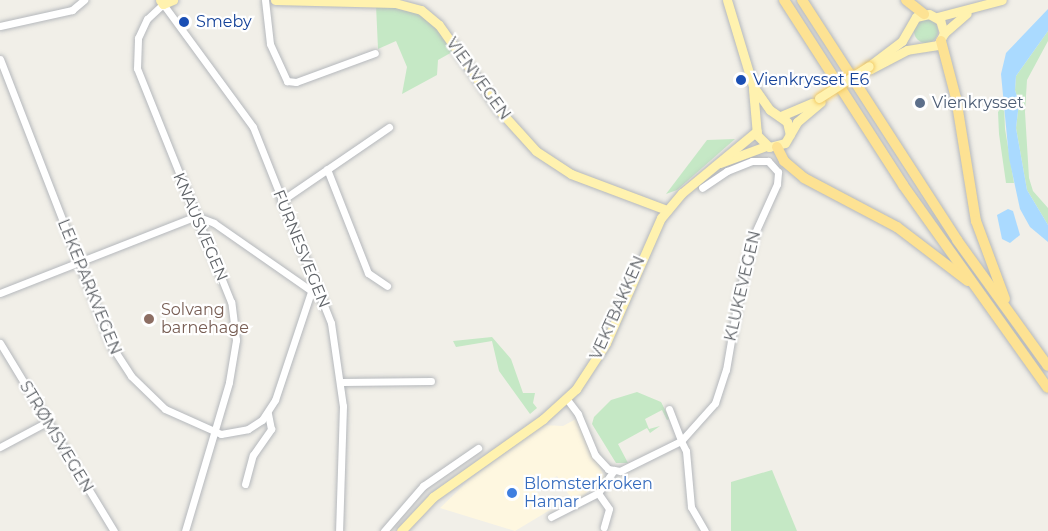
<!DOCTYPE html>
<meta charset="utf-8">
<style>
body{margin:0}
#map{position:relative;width:1048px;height:531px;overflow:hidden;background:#f1efe8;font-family:Montserrat,sans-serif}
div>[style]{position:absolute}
.commercial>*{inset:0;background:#fef7e0}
.green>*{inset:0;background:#c5e8c5}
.round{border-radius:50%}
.water>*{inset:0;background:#aadaff}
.roads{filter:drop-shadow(0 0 2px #b5b8bc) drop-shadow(0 0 2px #b5b8bc)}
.minor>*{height:7px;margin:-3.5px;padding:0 3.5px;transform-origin:3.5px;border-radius:3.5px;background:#fff}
.major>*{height:9px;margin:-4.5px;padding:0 4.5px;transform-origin:4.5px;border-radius:4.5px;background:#fff2af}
.highway>*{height:10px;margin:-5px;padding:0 5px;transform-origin:5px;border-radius:5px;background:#fde293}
.bridges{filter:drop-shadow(0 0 2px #f2c960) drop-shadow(0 0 2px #f2c960)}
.major-bridge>*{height:9px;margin:-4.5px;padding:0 4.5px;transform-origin:4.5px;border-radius:4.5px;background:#fff2af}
.dots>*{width:16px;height:16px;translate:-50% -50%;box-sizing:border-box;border:3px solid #fff;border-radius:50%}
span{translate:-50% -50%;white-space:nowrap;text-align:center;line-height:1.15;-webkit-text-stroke:4.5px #fff;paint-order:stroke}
.transit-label{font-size:16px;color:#164399}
.left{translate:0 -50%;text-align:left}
.street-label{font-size:16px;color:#5f6368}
.service-label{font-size:16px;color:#4e5e75}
.education-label{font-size:16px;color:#785e54}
.shop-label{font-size:16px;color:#366cbe}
</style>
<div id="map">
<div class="commercial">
<div style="clip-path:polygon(576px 419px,605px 478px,574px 503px,557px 476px,535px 489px,550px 510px,515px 531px,440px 508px,469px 480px,543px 425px,563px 426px)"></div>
</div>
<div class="green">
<div style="clip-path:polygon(376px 5px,416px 11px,433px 23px,454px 51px,438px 60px,437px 75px,402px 94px,407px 67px,396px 41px,378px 49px)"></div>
<div class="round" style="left:914px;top:19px;width:24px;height:24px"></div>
<div style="clip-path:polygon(1048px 31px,1048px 41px,1027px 80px,1025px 112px,1029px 178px,1033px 191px,1048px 208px,1048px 225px,1027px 190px,1016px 128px,1019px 103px,1015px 90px,1016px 76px)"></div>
<div style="clip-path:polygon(1004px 104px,1005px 129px,1014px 183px,1006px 183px,999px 134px,998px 112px)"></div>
<div style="clip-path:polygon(735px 139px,677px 190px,666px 194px,707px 140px)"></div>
<div style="clip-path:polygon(492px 337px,511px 359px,523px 393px,535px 393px,533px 403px,537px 408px,530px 414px,499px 371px,492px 341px,456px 347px,453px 341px)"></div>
<div style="clip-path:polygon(637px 392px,661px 402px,670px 419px,667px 420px,662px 410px,645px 419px,649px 429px,660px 426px,650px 433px,647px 428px,618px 444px,628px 463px,616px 463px,592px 424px,594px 417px,611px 400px)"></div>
<div style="clip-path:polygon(772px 470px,797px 531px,731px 531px,731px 482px)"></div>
</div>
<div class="water">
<div style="clip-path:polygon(1048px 9px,1048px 31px,1016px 76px,1015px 90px,1019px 103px,1016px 128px,1027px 190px,1048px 225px,1048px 242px,1030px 227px,1020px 209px,1009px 158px,1001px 74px,1006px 53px)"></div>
<div style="clip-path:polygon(1008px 209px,1013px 211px,1020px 235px,1010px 243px,1002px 239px,997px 215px)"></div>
</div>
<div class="roads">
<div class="minor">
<div style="left:265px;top:0;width:44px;rotate:83.5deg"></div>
<div style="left:270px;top:44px;width:41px;rotate:65.3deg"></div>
<div style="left:287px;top:81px;width:9px;rotate:6deg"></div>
<div style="left:296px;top:82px;width:84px;rotate:-20.2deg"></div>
<div style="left:0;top:26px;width:74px;rotate:-12.5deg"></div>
<div style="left:72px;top:10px;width:16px;rotate:-40deg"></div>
<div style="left:0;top:59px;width:307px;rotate:68.8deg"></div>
<div style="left:111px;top:345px;width:37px;rotate:57deg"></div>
<div style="left:131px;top:376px;width:47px;rotate:44.1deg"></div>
<div style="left:165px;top:409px;width:61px;rotate:24.1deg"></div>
<div style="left:221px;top:434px;width:27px;rotate:-10deg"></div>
<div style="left:248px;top:429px;width:17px;rotate:-33deg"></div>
<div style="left:262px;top:420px;width:24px;rotate:-57deg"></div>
<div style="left:275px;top:400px;width:114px;rotate:-71.6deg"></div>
<div style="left:327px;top:169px;width:112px;rotate:68.5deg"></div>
<div style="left:368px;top:273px;width:23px;rotate:34deg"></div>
<div style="left:281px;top:201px;width:131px;rotate:-34.4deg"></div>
<div style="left:0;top:293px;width:211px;rotate:-21.4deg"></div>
<div style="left:196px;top:216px;width:19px;rotate:21deg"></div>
<div style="left:214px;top:223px;width:121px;rotate:34.9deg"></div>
<div style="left:0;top:343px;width:220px;rotate:58.8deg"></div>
<div style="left:342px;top:382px;width:89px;rotate:-0.6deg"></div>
<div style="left:566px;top:398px;width:20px;rotate:53deg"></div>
<div style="left:578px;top:414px;width:44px;rotate:67.5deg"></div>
<div style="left:595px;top:455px;width:19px;rotate:47deg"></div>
<div style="left:608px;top:469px;width:12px;rotate:9deg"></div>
<div style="left:620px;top:471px;width:68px;rotate:-26.2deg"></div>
<div style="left:681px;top:441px;width:11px;rotate:63deg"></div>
<div style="left:686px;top:451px;width:56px;rotate:84.9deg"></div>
<div style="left:691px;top:507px;width:28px;rotate:60deg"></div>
<div style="left:669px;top:409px;width:34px;rotate:69deg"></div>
<div style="left:681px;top:441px;width:51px;rotate:-48.2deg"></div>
<div style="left:715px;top:403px;width:35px;rotate:-72deg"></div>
<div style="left:726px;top:370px;width:77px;rotate:-80.3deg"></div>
<div style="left:739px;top:294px;width:61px;rotate:-75.7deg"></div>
<div style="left:754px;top:235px;width:56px;rotate:-65.7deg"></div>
<div style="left:777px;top:184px;width:12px;rotate:-85deg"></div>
<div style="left:778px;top:172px;width:15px;rotate:-132deg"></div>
<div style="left:768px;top:161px;width:16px;rotate:180deg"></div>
<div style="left:752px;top:161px;width:27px;rotate:158deg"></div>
<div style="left:727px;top:171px;width:30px;rotate:146deg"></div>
<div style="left:0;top:447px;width:51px;rotate:-28.1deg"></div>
<div style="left:245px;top:484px;width:30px;rotate:-75deg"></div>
<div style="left:253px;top:455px;width:32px;rotate:-55deg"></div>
<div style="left:271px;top:429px;width:16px;rotate:-101deg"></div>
<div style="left:598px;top:493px;width:19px;rotate:55deg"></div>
<div style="left:609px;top:509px;width:19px;rotate:106deg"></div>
<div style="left:551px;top:517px;width:53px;rotate:-27.1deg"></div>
<div style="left:598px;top:493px;width:28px;rotate:-55deg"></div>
<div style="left:185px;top:531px;width:155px;rotate:-73.5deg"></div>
<div style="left:229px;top:382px;width:43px;rotate:-80.5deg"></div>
<div style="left:236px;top:340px;width:38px;rotate:-97deg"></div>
<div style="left:231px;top:302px;width:252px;rotate:-111.9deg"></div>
<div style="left:137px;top:68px;width:30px;rotate:-88deg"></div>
<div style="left:138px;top:38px;width:21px;rotate:-65deg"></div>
<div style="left:147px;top:19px;width:22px;rotate:-43deg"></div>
<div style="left:163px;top:4px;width:152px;rotate:53.8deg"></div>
<div style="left:253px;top:127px;width:211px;rotate:68.3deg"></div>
<div style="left:331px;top:323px;width:84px;rotate:81.8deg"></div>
<div style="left:343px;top:406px;width:125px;rotate:91.8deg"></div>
<div style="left:384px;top:531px;width:60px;rotate:-49.1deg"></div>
<div style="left:423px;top:486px;width:67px;rotate:-34.6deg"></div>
</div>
<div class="major">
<div style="left:160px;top:0;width:5px;rotate:53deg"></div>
<div style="left:163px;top:4px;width:11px;rotate:-22deg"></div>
<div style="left:275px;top:0;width:120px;rotate:1.4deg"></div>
<div style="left:395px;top:3px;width:27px;rotate:15deg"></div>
<div style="left:421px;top:10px;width:23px;rotate:40deg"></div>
<div style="left:439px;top:25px;width:104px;rotate:54.8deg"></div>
<div style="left:499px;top:110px;width:55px;rotate:47.9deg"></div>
<div style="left:536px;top:151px;width:42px;rotate:33.3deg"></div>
<div style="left:571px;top:174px;width:103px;rotate:20.6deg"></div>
<div style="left:727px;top:0;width:90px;rotate:73.2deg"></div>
<div style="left:753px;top:86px;width:29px;rotate:55deg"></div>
<div style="left:770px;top:110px;width:21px;rotate:35deg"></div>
<div style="left:787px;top:122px;width:13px;rotate:77deg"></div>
<div style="left:937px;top:17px;width:67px;rotate:-14.7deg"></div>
<div style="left:944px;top:33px;width:30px;rotate:-41deg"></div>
<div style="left:869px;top:66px;width:41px;rotate:-37.1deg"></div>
<div style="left:902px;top:41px;width:28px;rotate:-60deg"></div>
<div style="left:916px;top:17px;width:13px;rotate:-13deg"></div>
<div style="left:929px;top:14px;width:13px;rotate:29deg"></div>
<div style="left:940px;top:20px;width:14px;rotate:73deg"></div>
<div style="left:944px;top:33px;width:13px;rotate:117deg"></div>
<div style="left:938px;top:45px;width:31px;rotate:171deg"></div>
<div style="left:907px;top:50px;width:41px;rotate:152.2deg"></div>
<div style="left:753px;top:89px;width:46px;rotate:85deg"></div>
<div style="left:757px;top:135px;width:17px;rotate:45deg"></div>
<div style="left:769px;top:147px;width:16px;rotate:-14deg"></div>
<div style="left:785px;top:143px;width:24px;rotate:-60deg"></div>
<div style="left:797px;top:122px;width:31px;rotate:-40deg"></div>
<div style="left:781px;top:116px;width:34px;rotate:-23deg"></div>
<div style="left:720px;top:163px;width:49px;rotate:-20.3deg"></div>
<div style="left:401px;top:531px;width:47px;rotate:-46.7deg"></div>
<div style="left:433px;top:497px;width:135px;rotate:-35.3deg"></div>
<div style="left:543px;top:419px;width:45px;rotate:-42.3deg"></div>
<div style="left:576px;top:389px;width:55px;rotate:-56.9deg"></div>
<div style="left:606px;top:343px;width:137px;rotate:-66.3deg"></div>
<div style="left:661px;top:218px;width:33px;rotate:-50deg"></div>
<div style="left:682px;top:193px;width:97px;rotate:-39.6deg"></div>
</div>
<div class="highway">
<div style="left:784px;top:0;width:220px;rotate:57.2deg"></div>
<div style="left:903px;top:185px;width:249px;rotate:54.5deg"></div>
<div style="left:802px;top:0;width:286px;rotate:57.1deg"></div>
<div style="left:957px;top:240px;width:155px;rotate:54.2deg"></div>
<div style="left:906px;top:0;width:23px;rotate:38deg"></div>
<div style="left:941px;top:41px;width:59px;rotate:75.3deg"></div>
<div style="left:956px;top:98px;width:125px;rotate:80.8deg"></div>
<div style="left:976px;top:221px;width:83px;rotate:69.6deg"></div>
<div style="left:777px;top:147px;width:16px;rotate:63deg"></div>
<div style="left:784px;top:161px;width:26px;rotate:40deg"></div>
<div style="left:804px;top:178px;width:105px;rotate:27.8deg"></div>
<div style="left:897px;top:227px;width:89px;rotate:37.3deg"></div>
</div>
</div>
<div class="bridges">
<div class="major-bridge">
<div style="left:819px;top:98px;width:59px;rotate:-32.6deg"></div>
</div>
</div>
<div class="dots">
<div style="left:184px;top:22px;background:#1a4fb4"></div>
<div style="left:741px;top:80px;background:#1a4fb4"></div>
<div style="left:920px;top:103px;background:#5c6f8a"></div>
<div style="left:149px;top:319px;background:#8d6e63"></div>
<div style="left:512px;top:493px;background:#3f7fe0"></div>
</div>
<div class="transit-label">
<span class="left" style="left:196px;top:22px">Smeby</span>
<span class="left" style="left:753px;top:80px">Vienkrysset E6</span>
</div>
<div class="street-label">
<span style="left:478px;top:79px;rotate:54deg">VIENVEGEN</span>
<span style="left:200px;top:227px;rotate:67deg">KNAUSVEGEN</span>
<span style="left:301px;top:249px;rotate:68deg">FURNESVEGEN</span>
<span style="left:743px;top:286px;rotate:-77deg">KLUKEVEGEN</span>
<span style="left:89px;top:287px;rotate:68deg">LEKEPARKVEGEN</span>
<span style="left:618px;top:308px;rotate:-66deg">VEKTBAKKEN</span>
<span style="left:56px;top:437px;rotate:59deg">STRØMSVEGEN</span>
</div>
<div class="service-label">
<span class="left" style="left:932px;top:103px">Vienkrysset</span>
</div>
<div class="education-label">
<span class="left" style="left:161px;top:319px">Solvang<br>barnehage</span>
</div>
<div class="shop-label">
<span class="left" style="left:524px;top:493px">Blomsterkroken<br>Hamar</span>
</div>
</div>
